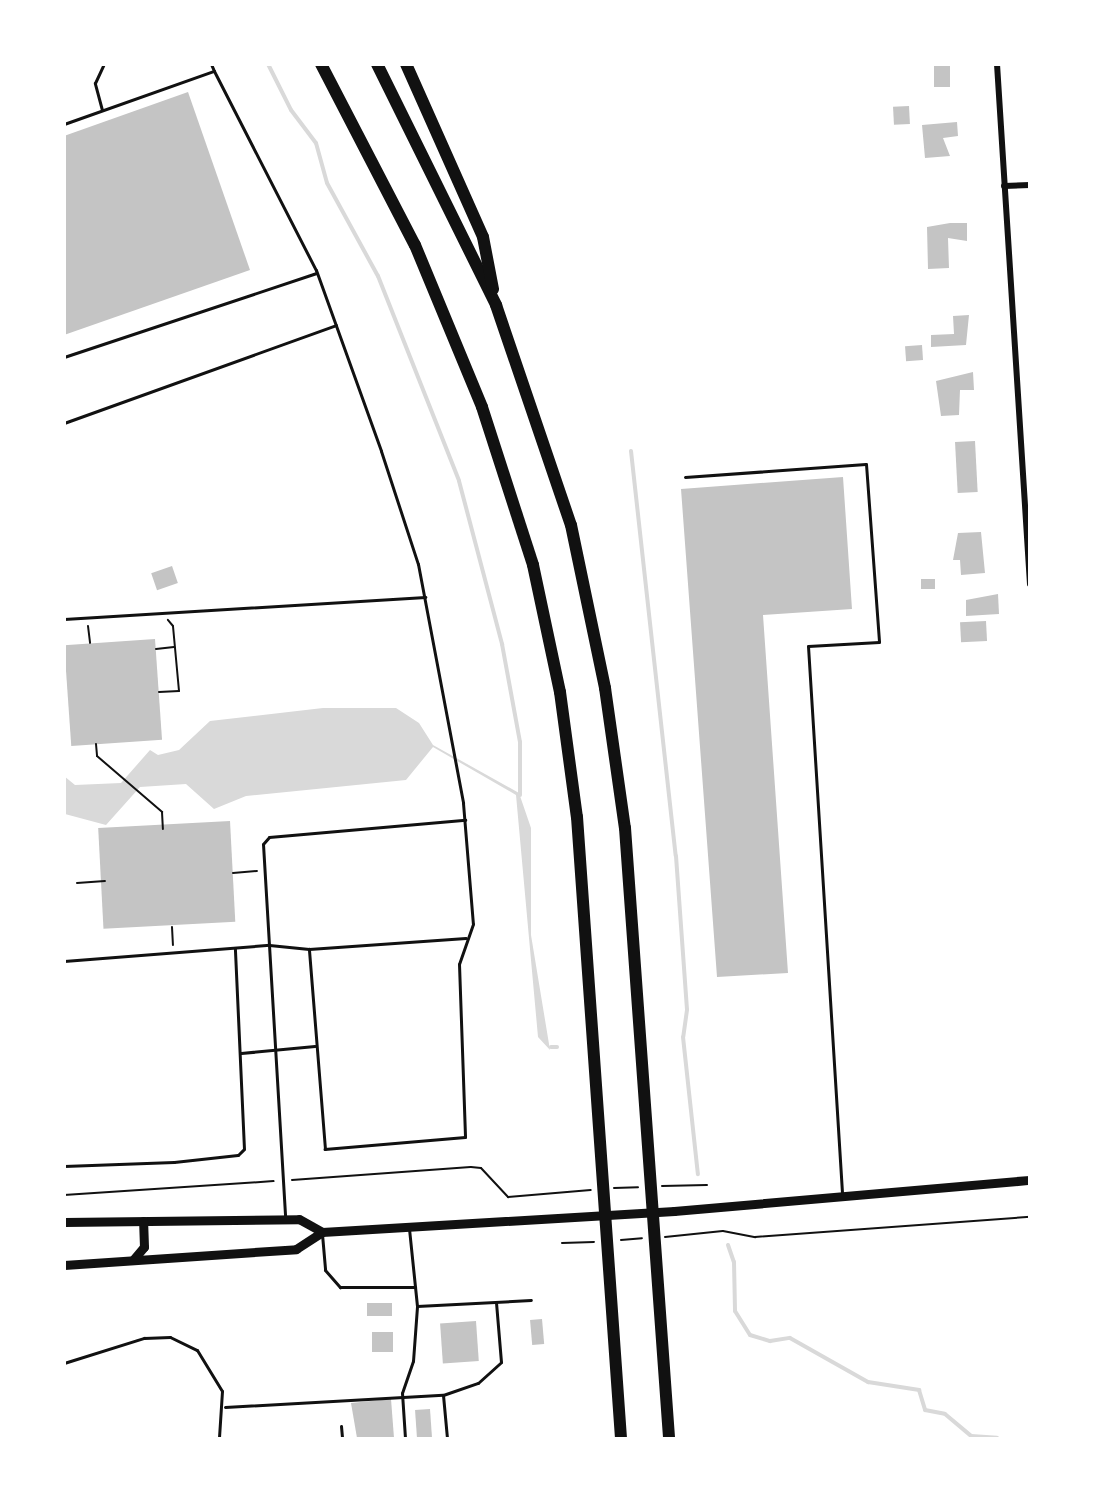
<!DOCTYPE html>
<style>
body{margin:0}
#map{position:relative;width:1094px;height:1503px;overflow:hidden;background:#fff;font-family:"Fira Sans Condensed",sans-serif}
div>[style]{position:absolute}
.water>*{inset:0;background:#d9d9d9}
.stream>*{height:4px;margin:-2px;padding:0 2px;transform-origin:2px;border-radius:2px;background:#d9d9d9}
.building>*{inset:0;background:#c4c4c4;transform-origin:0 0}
.path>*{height:2px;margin:-1px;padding:0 1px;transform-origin:1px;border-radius:1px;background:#111}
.service>*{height:3px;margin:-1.5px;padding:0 1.5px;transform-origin:1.5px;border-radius:1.5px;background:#111}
.minor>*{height:6px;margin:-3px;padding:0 3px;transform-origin:3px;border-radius:3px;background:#111}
.secondary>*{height:9px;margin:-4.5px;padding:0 4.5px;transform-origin:4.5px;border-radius:4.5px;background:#111}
.motorway>*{height:12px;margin:-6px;padding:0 6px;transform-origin:6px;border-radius:6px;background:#111}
span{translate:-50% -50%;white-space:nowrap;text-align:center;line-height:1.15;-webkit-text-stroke:5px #fff;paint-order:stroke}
.frame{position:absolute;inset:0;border:66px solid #fff;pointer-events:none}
</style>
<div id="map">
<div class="water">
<div style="clip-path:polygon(323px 708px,396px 708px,419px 723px,433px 745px,519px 793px,531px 828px,531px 935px,550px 1050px,538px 1037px,516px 795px,433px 747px,406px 780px,246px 796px,214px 809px,186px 784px,140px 787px,106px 825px,65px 814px,64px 776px,75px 785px,121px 783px,150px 750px,158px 755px,179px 750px,210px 721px)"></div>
</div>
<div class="stream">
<div style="left:268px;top:64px;width:51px;rotate:63.4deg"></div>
<div style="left:291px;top:110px;width:41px;rotate:52.9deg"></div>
<div style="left:316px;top:143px;width:41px;rotate:74.6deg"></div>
<div style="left:327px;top:183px;width:106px;rotate:61.3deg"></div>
<div style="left:378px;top:276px;width:220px;rotate:68.4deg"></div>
<div style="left:459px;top:481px;width:169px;rotate:75.2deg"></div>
<div style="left:502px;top:644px;width:100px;rotate:79.6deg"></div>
<div style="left:520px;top:742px;width:53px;rotate:90deg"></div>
<div style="left:631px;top:451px;width:407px;rotate:83.7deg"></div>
<div style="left:676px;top:856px;width:154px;rotate:85.9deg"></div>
<div style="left:687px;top:1010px;width:27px;rotate:98deg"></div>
<div style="left:683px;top:1037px;width:138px;rotate:83.8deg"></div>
<div style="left:551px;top:1047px;width:6px"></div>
<div style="left:728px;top:1245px;width:18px;rotate:71deg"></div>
<div style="left:734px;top:1262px;width:49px;rotate:88.8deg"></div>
<div style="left:735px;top:1311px;width:28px;rotate:58deg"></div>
<div style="left:750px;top:1335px;width:21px;rotate:17deg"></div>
<div style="left:770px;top:1341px;width:20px;rotate:-9deg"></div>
<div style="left:790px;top:1338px;width:90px;rotate:29.4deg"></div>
<div style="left:868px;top:1382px;width:52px;rotate:8.9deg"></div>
<div style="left:919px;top:1390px;width:21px;rotate:73deg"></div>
<div style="left:925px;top:1410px;width:20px;rotate:11deg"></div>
<div style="left:945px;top:1414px;width:34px;rotate:40deg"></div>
<div style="left:971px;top:1436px;width:26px;rotate:4deg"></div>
</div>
<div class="building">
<div style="left:934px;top:64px;width:16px;height:23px"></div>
<div style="clip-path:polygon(188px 92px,250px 270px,64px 335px,64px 136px)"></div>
<div style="left:909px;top:106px;width:18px;height:16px;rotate:87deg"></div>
<div style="clip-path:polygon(957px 122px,958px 136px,943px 138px,950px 156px,925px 158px,922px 125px)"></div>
<div style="clip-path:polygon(950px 223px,967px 223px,967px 241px,948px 238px,949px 268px,928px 269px,927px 227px)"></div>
<div style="clip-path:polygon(969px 315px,966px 345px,931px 347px,931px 335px,954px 334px,953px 316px)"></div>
<div style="left:922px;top:345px;width:15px;height:17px;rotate:86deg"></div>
<div style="clip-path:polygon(973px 372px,974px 390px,960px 390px,959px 415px,941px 416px,936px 381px)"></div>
<div style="left:975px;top:441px;width:51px;height:20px;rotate:87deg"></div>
<div style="clip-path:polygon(843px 477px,852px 609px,763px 615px,788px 973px,717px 977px,681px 489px)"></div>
<div style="clip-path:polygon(981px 532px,985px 573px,961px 575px,960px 560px,953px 560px,958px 533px)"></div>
<div style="left:172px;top:566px;width:18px;height:22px;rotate:71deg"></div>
<div style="left:935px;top:579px;width:10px;height:14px;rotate:90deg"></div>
<div style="clip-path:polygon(998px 594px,999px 614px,966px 616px,966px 600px)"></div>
<div style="left:986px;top:621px;width:20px;height:26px;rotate:87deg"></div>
<div style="left:155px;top:639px;width:101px;height:91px;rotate:86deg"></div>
<div style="left:230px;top:821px;width:101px;height:132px;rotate:87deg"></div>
<div style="left:367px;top:1303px;width:25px;height:13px"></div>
<div style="left:542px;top:1319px;width:25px;height:12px;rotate:85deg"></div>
<div style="left:476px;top:1321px;width:40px;height:36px;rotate:86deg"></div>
<div style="left:372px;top:1332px;width:21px;height:20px"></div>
<div style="clip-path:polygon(391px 1399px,394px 1438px,357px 1438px,351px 1403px)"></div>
<div style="left:430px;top:1409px;width:29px;height:15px;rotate:86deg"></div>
</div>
<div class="path">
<div style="left:88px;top:626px;width:17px;rotate:83deg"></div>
<div style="left:156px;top:649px;width:18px;rotate:-6deg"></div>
<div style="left:159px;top:692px;width:20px;rotate:-3deg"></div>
<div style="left:179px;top:691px;width:65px;rotate:-95.3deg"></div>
<div style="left:173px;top:626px;width:8px;rotate:-130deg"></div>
<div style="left:96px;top:744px;width:12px;rotate:85deg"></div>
<div style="left:97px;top:756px;width:86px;rotate:40.7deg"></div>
<div style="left:162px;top:812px;width:17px;rotate:87deg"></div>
<div style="left:233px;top:873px;width:24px;rotate:-5deg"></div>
<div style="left:77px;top:883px;width:28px;rotate:-4deg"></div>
<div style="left:172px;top:927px;width:18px;rotate:87deg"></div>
<div style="left:292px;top:1180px;width:179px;rotate:-4.2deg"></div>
<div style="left:471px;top:1167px;width:10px;rotate:6deg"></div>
<div style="left:481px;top:1168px;width:40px;rotate:47deg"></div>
<div style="left:508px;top:1197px;width:83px;rotate:-4.8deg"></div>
<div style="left:662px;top:1186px;width:45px;rotate:-1.3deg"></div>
<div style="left:614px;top:1188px;width:24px;rotate:-2deg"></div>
<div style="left:64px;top:1195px;width:210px;rotate:-3.8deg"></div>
<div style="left:665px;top:1237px;width:58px;rotate:-5.9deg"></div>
<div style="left:723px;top:1231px;width:33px;rotate:11deg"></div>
<div style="left:755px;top:1237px;width:276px;rotate:-4.2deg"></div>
<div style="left:621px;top:1240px;width:21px;rotate:-5deg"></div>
<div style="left:562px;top:1243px;width:32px;rotate:-2deg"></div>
</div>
<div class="service">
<div style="left:214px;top:71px;width:224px;rotate:62.9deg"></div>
<div style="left:316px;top:270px;width:192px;rotate:70.2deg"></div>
<div style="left:381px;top:451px;width:119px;rotate:71.9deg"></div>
<div style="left:418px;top:564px;width:243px;rotate:79.3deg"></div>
<div style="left:463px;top:803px;width:121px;rotate:85.3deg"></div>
<div style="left:473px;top:924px;width:42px;rotate:109.3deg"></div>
<div style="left:459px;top:964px;width:173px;rotate:88deg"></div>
<div style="left:465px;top:1137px;width:141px;rotate:175.1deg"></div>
<div style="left:325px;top:1149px;width:201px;rotate:-94.6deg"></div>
<div style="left:309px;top:949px;width:157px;rotate:-4deg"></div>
<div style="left:102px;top:110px;width:28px;rotate:-105deg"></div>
<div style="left:95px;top:83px;width:21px;rotate:-65deg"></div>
<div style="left:64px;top:124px;width:159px;rotate:-19.5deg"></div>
<div style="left:214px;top:71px;width:8px;rotate:-113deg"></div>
<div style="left:64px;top:357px;width:266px;rotate:-18.4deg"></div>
<div style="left:64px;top:423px;width:289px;rotate:-19.8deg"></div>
<div style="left:685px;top:477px;width:181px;rotate:-4.1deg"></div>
<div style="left:866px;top:464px;width:178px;rotate:85.8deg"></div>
<div style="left:879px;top:642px;width:71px;rotate:176.8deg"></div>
<div style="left:808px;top:646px;width:548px;rotate:86.44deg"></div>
<div style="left:64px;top:619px;width:362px;rotate:-3.5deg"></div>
<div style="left:64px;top:895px;width:47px;rotate:90deg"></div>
<div style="left:309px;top:949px;width:40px;rotate:-174.3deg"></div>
<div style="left:269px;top:945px;width:101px;rotate:-93.4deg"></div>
<div style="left:263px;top:844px;width:9px;rotate:-49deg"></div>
<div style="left:269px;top:837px;width:197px;rotate:-5deg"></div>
<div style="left:64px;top:961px;width:206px;rotate:-4.5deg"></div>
<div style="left:269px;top:945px;width:272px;rotate:86.6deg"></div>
<div style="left:241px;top:1053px;width:74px;rotate:-5.4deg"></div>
<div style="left:64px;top:1166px;width:110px;rotate:-2.1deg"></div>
<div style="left:174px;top:1162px;width:64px;rotate:-6.2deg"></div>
<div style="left:238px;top:1155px;width:8px;rotate:-45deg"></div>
<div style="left:244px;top:1149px;width:201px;rotate:-92.6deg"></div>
<div style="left:322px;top:1234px;width:36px;rotate:85deg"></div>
<div style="left:325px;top:1270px;width:23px;rotate:49deg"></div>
<div style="left:340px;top:1287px;width:75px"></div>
<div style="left:417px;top:1306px;width:114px;rotate:-3deg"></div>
<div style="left:64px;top:1363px;width:84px;rotate:-17.4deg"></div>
<div style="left:144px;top:1338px;width:26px;rotate:-2deg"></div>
<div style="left:170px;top:1337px;width:30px;rotate:26deg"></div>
<div style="left:197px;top:1350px;width:48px;rotate:58.6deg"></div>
<div style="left:222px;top:1391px;width:47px;rotate:93.7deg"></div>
<div style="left:443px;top:1395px;width:43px;rotate:84.7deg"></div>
<div style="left:225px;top:1407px;width:218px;rotate:-3.2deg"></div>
<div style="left:443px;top:1395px;width:37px;rotate:-19deg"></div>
<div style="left:478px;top:1383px;width:31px;rotate:-42deg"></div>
<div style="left:501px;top:1362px;width:60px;rotate:-94.8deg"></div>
<div style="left:341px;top:1426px;width:12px;rotate:85deg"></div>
<div style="left:405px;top:1438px;width:45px;rotate:-93.8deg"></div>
<div style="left:402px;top:1393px;width:34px;rotate:-71deg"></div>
<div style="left:413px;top:1361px;width:55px;rotate:-85.8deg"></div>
<div style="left:417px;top:1306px;width:77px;rotate:-95.9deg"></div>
</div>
<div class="minor">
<div style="left:997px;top:64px;width:521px;rotate:86.37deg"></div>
<div style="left:1004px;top:186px;width:26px;rotate:-2deg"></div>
</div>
<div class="secondary">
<div style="left:64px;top:1222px;width:235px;rotate:-0.7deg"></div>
<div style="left:299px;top:1219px;width:26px;rotate:29deg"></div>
<div style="left:133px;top:1260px;width:17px;rotate:-50deg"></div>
<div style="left:144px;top:1247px;width:26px;rotate:-92deg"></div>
<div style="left:64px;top:1265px;width:233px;rotate:-3.9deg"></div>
<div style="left:296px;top:1249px;width:31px;rotate:-33deg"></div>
<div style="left:322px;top:1232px;width:353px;rotate:-3.4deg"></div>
<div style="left:674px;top:1211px;width:357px;rotate:-5deg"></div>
</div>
<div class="motorway">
<div style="left:321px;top:64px;width:204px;rotate:62.6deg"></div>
<div style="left:415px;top:245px;width:175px;rotate:67.5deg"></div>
<div style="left:482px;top:407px;width:166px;rotate:72.1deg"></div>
<div style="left:533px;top:565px;width:130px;rotate:78deg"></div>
<div style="left:560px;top:692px;width:126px;rotate:82.3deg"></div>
<div style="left:577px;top:817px;width:623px;rotate:85.95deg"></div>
<div style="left:377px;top:64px;width:269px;rotate:63.7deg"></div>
<div style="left:496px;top:305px;width:232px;rotate:71.2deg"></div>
<div style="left:571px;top:525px;width:167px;rotate:78.2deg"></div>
<div style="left:605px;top:688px;width:141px;rotate:81.9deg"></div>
<div style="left:625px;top:828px;width:612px;rotate:85.87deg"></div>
<div style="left:406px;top:64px;width:189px;rotate:66deg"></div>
<div style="left:483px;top:237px;width:53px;rotate:79.1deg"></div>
</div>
<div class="frame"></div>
</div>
